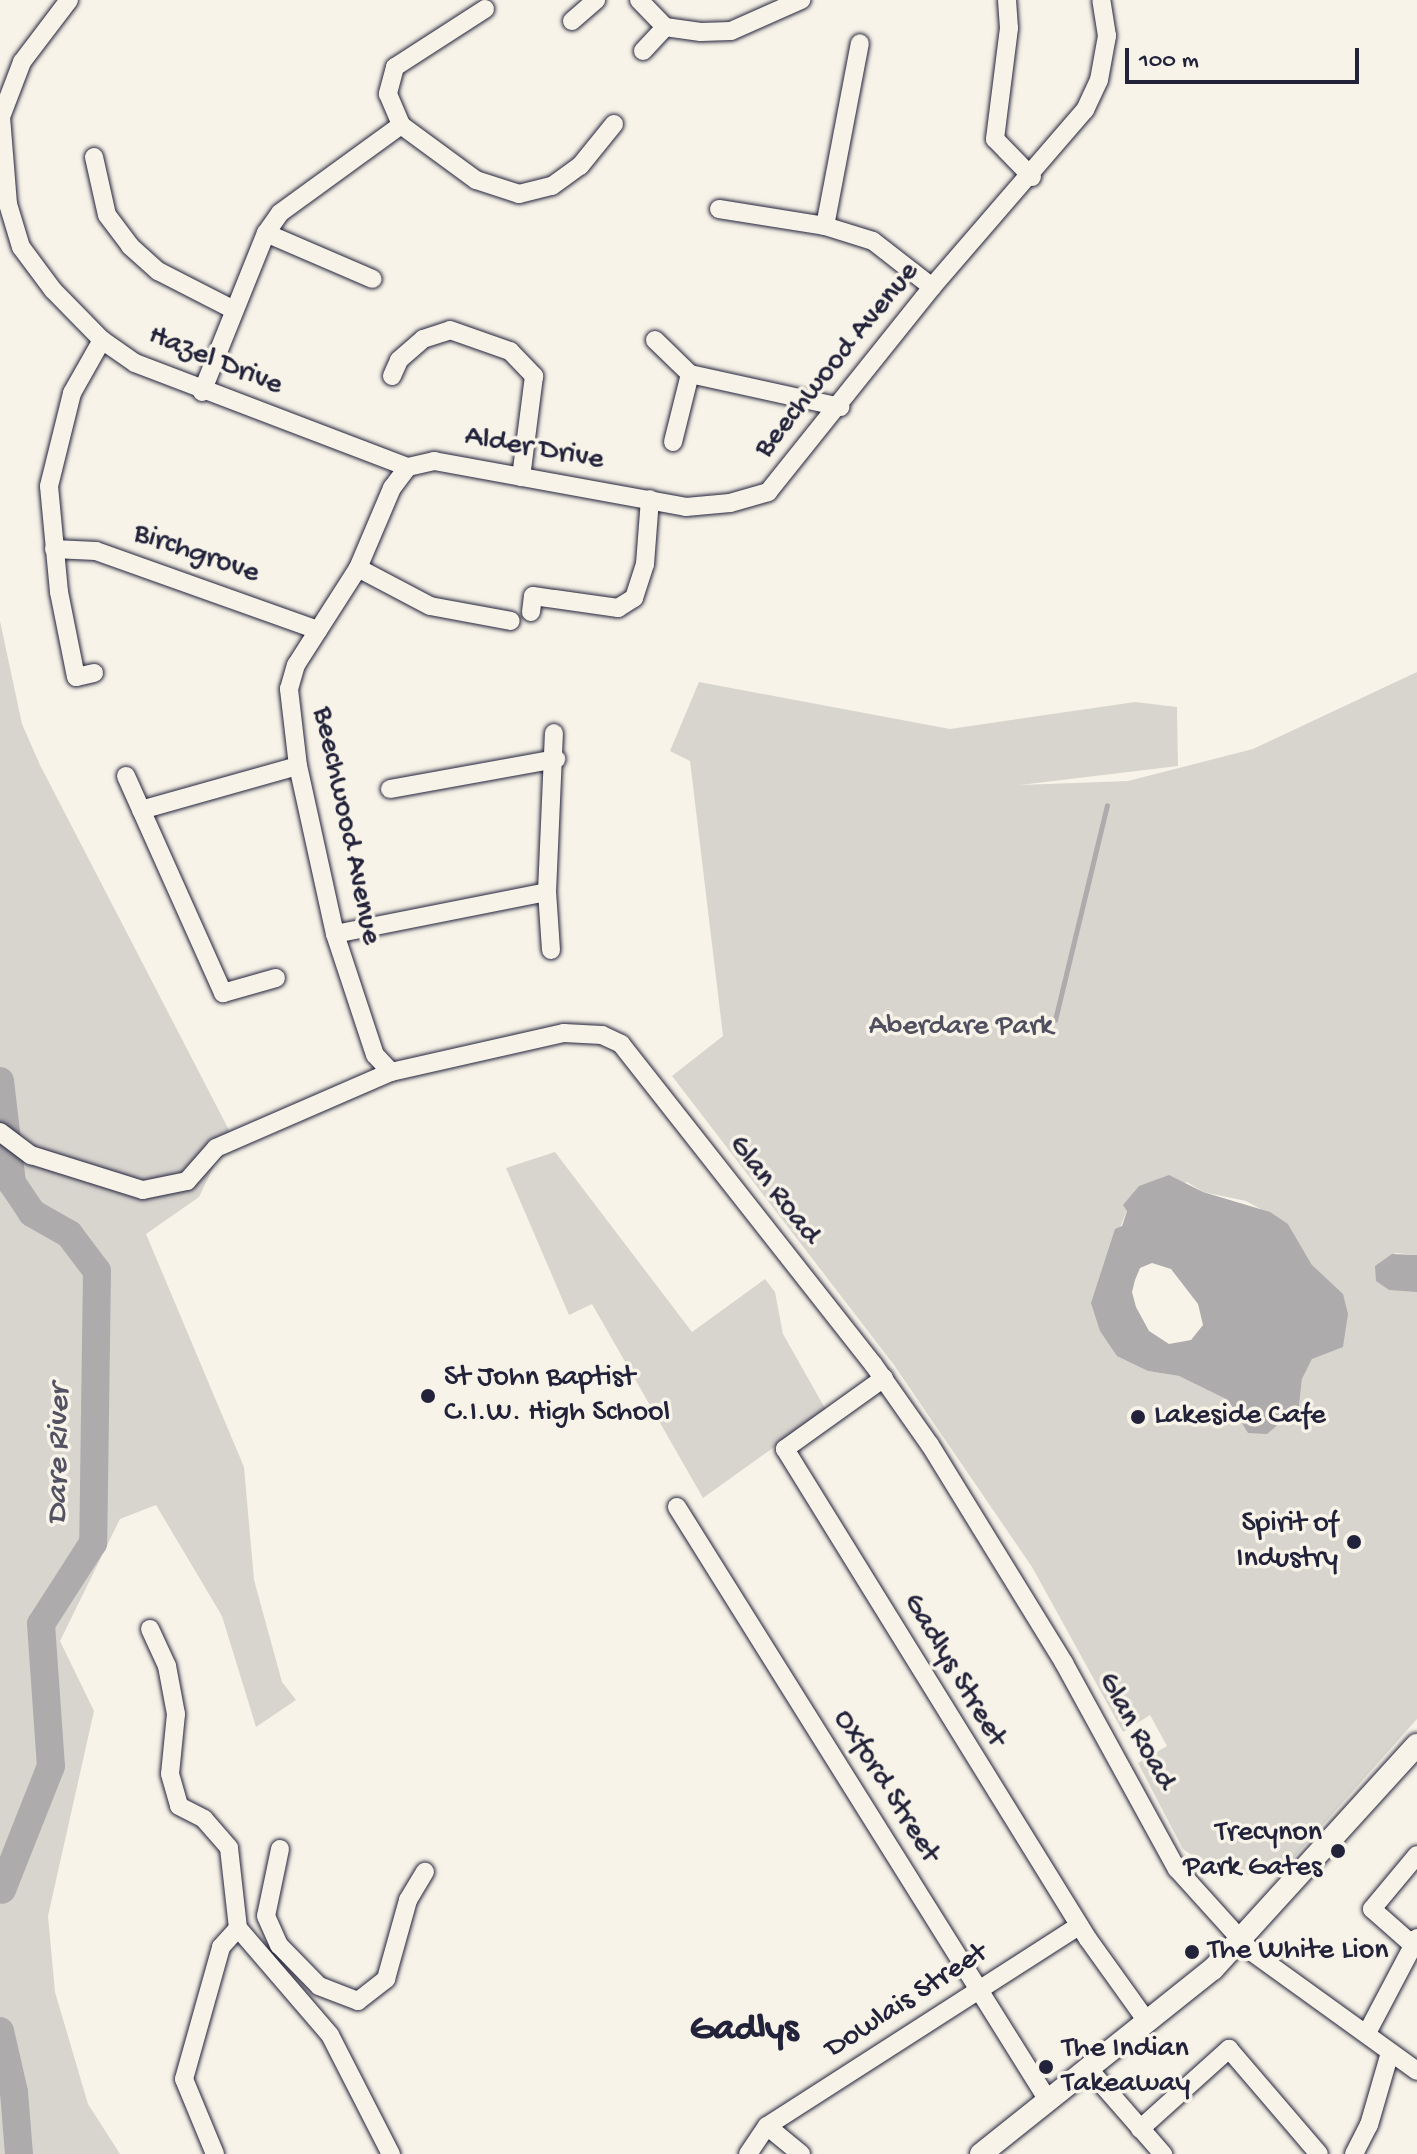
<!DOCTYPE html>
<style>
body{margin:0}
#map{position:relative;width:1417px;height:2154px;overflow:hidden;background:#f7f3e8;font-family:"Gochi Hand",sans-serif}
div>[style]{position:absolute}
.green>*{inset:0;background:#d8d5cf}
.water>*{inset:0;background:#aeabad}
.stream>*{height:5px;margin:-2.5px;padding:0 2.5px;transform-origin:2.5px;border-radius:2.5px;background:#aeabad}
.river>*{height:28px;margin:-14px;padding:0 14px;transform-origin:14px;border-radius:14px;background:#aeabad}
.roads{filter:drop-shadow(0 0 2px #22223b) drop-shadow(0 0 2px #22223b)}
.minor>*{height:18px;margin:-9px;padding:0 9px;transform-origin:9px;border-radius:9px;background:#f7f3e8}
.major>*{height:22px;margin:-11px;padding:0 11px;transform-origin:11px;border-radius:11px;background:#f7f3e8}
.dots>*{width:22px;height:22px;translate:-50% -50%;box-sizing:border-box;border:4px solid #f7f3e8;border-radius:50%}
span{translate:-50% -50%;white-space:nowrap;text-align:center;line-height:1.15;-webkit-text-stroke:7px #f7f3e8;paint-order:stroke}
.street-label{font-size:30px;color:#22223b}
.park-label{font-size:30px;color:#504f60}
.poi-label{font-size:30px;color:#22223b}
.left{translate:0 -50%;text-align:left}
.right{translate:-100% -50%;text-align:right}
.water-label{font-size:32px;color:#535263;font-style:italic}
.district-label{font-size:38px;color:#22223b;font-weight:700}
.scale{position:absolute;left:1125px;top:48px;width:234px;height:36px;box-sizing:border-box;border:4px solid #22223b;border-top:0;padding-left:10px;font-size:24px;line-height:28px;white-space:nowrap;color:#22223b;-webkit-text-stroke:6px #f7f3e8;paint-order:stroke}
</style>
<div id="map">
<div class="green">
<div style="clip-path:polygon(0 621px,22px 724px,40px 765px,230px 1132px,199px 1197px,146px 1234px,244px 1467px,254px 1580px,282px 1682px,296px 1700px,256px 1727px,222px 1616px,156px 1505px,120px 1519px,60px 1641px,94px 1711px,48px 1916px,55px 1992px,88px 2104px,120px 2154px,0 2154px)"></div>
<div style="clip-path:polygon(evenodd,1417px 672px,1417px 1255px,1395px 1253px,1387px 1286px,1417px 1292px,1417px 1719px,1289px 1863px,1269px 1874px,1220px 1875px,1183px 1849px,1138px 1763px,1167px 1746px,1150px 1715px,1123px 1732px,1032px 1567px,894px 1365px,672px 1076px,723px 1036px,690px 761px,670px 751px,699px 682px,950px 729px,1135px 702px,1177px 707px,1178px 766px,1020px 785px,1128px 781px,1253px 749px,1417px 672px,1187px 1182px,1203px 1192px,1246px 1201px,1288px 1224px,1312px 1265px,1312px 1359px,1302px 1379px,1299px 1406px,1234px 1417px,1228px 1400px,1179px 1376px,1148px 1371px,1103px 1271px,1127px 1210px,1187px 1182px)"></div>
<div style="clip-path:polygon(555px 1152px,692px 1332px,765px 1279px,775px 1292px,783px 1334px,826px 1410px,703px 1498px,592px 1304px,569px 1315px,506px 1168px)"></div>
</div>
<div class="water">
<div style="clip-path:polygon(evenodd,1169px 1175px,1203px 1192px,1270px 1212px,1288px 1224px,1312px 1265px,1343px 1294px,1348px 1314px,1343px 1347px,1312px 1359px,1302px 1379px,1299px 1406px,1267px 1434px,1248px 1433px,1228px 1400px,1179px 1376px,1148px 1371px,1117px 1356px,1100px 1331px,1091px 1303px,1115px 1229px,1122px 1226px,1127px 1211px,1123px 1205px,1139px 1186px,1169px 1175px,1152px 1263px,1171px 1269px,1198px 1304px,1203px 1325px,1191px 1340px,1169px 1344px,1149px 1331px,1136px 1307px,1132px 1292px,1135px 1280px,1140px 1268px,1152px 1263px)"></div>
<div style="clip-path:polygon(1392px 1254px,1417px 1255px,1417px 1292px,1389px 1290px,1376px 1281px,1375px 1266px)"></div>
</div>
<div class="stream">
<div style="left:1055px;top:1020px;width:221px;rotate:-76.4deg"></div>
<div style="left:0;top:2040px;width:4px;rotate:34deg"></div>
</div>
<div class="river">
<div style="left:0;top:1081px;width:103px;rotate:83.3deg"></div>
<div style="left:12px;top:1183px;width:36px;rotate:56deg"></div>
<div style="left:32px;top:1213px;width:43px;rotate:29.6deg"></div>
<div style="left:69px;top:1234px;width:46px;rotate:52.9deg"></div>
<div style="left:97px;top:1271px;width:272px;rotate:90.8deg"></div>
<div style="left:93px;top:1543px;width:96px;rotate:122.7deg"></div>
<div style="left:41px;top:1624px;width:142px;rotate:86deg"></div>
<div style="left:51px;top:1766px;width:133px;rotate:111.6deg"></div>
<div style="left:0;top:2031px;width:63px;rotate:77.1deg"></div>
<div style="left:14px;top:2092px;width:62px;rotate:85.4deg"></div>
</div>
<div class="roads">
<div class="minor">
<div style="left:69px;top:0;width:78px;rotate:127.2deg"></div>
<div style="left:22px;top:62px;width:59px;rotate:110.9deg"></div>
<div style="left:1px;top:117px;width:87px;rotate:85.4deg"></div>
<div style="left:8px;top:204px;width:45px;rotate:73.2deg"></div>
<div style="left:21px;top:247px;width:54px;rotate:53.3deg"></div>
<div style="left:53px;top:290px;width:70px;rotate:45.6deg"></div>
<div style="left:102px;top:340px;width:40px;rotate:34.9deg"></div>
<div style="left:135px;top:363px;width:292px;rotate:20.9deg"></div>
<div style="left:639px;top:0;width:37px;rotate:46deg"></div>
<div style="left:665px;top:27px;width:36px;rotate:8deg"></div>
<div style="left:701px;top:32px;width:30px;rotate:-2deg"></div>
<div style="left:731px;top:31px;width:77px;rotate:-23.9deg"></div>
<div style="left:1007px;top:0;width:28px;rotate:86deg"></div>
<div style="left:1009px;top:28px;width:112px;rotate:97.2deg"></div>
<div style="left:995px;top:139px;width:53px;rotate:45.8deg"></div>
<div style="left:485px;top:9px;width:107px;rotate:147.2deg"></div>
<div style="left:395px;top:67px;width:28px;rotate:105deg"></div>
<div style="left:388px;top:94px;width:34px;rotate:67deg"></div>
<div style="left:401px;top:125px;width:93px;rotate:36.3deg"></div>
<div style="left:476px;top:180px;width:45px;rotate:18deg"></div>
<div style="left:519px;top:194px;width:34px;rotate:-14deg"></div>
<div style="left:552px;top:186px;width:34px;rotate:-36deg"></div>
<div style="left:580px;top:166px;width:54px;rotate:-51deg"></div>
<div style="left:572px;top:21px;width:32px;rotate:-41deg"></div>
<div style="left:643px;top:51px;width:33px;rotate:-47deg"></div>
<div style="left:94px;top:157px;width:59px;rotate:77.4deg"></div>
<div style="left:107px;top:215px;width:39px;rotate:53deg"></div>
<div style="left:130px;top:246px;width:38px;rotate:42deg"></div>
<div style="left:158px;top:271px;width:85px;rotate:27.2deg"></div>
<div style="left:719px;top:209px;width:107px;rotate:9.1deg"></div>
<div style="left:825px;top:226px;width:50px;rotate:17.4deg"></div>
<div style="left:873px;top:241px;width:75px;rotate:37.9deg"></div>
<div style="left:825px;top:226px;width:186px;rotate:-79.2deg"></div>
<div style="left:266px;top:233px;width:116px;rotate:23.3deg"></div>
<div style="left:655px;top:340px;width:49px;rotate:44.2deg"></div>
<div style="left:690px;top:374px;width:154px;rotate:12.4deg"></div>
<div style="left:392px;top:376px;width:17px;rotate:-66deg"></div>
<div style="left:399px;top:360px;width:32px;rotate:-41deg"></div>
<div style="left:423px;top:339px;width:28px;rotate:-18deg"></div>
<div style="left:450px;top:330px;width:64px;rotate:19.3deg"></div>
<div style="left:510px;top:351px;width:35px;rotate:46deg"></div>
<div style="left:534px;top:376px;width:102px;rotate:97.3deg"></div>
<div style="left:202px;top:392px;width:171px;rotate:-68.1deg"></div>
<div style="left:266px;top:233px;width:24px;rotate:-55deg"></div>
<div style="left:280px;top:213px;width:150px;rotate:-36deg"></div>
<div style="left:673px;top:442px;width:70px;rotate:-76deg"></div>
<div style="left:408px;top:467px;width:27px;rotate:-13deg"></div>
<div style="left:434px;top:461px;width:256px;rotate:10.3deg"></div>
<div style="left:686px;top:507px;width:44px;rotate:-5.2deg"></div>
<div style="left:730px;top:503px;width:40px;rotate:-16deg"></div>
<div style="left:768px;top:492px;width:263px;rotate:-51.3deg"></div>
<div style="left:932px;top:287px;width:234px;rotate:-49.2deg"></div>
<div style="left:1085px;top:110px;width:33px;rotate:-65deg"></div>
<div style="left:1099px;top:80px;width:45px;rotate:-79.7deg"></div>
<div style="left:1107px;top:36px;width:36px;rotate:-99deg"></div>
<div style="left:54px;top:549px;width:42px;rotate:2.7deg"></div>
<div style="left:96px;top:551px;width:236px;rotate:19.6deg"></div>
<div style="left:358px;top:568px;width:81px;rotate:27.8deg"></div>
<div style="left:430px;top:606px;width:82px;rotate:10.5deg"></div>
<div style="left:531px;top:612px;width:16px;rotate:-83deg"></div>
<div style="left:533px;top:596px;width:86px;rotate:8deg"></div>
<div style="left:618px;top:608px;width:19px;rotate:-32deg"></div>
<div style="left:634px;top:598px;width:36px;rotate:-72deg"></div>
<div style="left:645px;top:564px;width:65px;rotate:-85.6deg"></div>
<div style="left:94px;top:673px;width:18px;rotate:167deg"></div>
<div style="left:76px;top:677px;width:87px;rotate:-101.3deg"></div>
<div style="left:59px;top:592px;width:106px;rotate:-95.4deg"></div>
<div style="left:49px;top:486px;width:96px;rotate:-76.1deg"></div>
<div style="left:72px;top:393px;width:61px;rotate:-60.5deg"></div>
<div style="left:126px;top:776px;width:238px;rotate:65.9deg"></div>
<div style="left:223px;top:993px;width:55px;rotate:-15.8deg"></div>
<div style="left:390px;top:789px;width:169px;rotate:-10.2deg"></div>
<div style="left:141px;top:810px;width:163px;rotate:-15.7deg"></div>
<div style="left:335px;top:934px;width:216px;rotate:-11.2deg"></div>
<div style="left:551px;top:950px;width:58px;rotate:-93.9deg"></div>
<div style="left:547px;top:892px;width:159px;rotate:-87.5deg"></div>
<div style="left:391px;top:1072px;width:23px;rotate:-133deg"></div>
<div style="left:375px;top:1055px;width:127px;rotate:-108.3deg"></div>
<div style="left:335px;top:934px;width:172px;rotate:-102.4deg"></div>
<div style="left:298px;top:766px;width:78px;rotate:-96.7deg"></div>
<div style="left:289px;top:689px;width:25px;rotate:-74deg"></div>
<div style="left:296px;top:665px;width:115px;rotate:-57.4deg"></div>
<div style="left:358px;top:568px;width:87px;rotate:-67deg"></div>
<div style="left:392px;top:488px;width:26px;rotate:-53deg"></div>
<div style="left:0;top:1132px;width:39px;rotate:37deg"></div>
<div style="left:31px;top:1155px;width:117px;rotate:17.4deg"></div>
<div style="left:143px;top:1190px;width:45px;rotate:-11.6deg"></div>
<div style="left:187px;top:1181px;width:44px;rotate:-48.7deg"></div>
<div style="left:216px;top:1148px;width:191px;rotate:-23.5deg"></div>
<div style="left:391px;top:1072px;width:177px;rotate:-12.7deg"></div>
<div style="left:564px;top:1033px;width:38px;rotate:3deg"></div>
<div style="left:602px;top:1035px;width:21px;rotate:25deg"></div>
<div style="left:621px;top:1044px;width:407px;rotate:51.8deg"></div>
<div style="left:873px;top:1364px;width:99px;rotate:54.9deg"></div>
<div style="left:930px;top:1445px;width:256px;rotate:58.4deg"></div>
<div style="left:1064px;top:1663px;width:235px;rotate:61.3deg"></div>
<div style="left:1177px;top:1869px;width:112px;rotate:47.9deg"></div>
<div style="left:1252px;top:1952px;width:203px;rotate:35.8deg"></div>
<div style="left:884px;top:1378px;width:122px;rotate:144.4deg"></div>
<div style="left:785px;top:1449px;width:576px;rotate:58.27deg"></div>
<div style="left:1088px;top:1939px;width:100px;rotate:54.4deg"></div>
<div style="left:677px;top:1507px;width:696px;rotate:57.98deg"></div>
<div style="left:150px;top:1629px;width:41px;rotate:65.3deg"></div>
<div style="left:167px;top:1666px;width:49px;rotate:79.4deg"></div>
<div style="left:176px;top:1714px;width:60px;rotate:95.7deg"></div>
<div style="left:170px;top:1774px;width:33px;rotate:74deg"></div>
<div style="left:179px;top:1806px;width:28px;rotate:27deg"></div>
<div style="left:204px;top:1819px;width:38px;rotate:49deg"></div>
<div style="left:229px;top:1848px;width:81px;rotate:83.6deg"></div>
<div style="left:238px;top:1928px;width:141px;rotate:49.3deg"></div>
<div style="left:330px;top:2035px;width:134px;rotate:62.9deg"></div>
<div style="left:280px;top:1849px;width:68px;rotate:101.8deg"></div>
<div style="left:266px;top:1916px;width:32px;rotate:66deg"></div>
<div style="left:279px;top:1945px;width:57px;rotate:45.7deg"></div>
<div style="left:319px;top:1986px;width:42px;rotate:21deg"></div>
<div style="left:358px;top:2001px;width:36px;rotate:-38deg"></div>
<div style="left:386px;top:1979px;width:82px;rotate:-74.4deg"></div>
<div style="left:408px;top:1900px;width:33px;rotate:-59deg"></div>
<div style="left:1414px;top:1946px;width:56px;rotate:-138.6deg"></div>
<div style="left:1372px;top:1909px;width:70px;rotate:-50.2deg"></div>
<div style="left:1368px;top:2031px;width:105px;rotate:-62.2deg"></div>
<div style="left:1087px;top:2067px;width:116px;rotate:48.9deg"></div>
<div style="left:767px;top:2126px;width:44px;rotate:39.5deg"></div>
<div style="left:1140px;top:2129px;width:120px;rotate:-42deg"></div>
<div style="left:1229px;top:2049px;width:138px;rotate:49.4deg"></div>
<div style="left:215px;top:2154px;width:81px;rotate:-112.5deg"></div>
<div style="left:184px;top:2079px;width:137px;rotate:-74.3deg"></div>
<div style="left:221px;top:1947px;width:25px;rotate:-48deg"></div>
<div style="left:748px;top:2154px;width:34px;rotate:-56deg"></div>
<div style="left:767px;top:2126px;width:371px;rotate:-32.7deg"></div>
<div style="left:1354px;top:2154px;width:33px;rotate:-63deg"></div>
<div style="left:1369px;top:2125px;width:72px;rotate:-73.8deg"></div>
</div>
<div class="major">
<div style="left:981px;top:2154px;width:297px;rotate:-38.6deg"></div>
<div style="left:1213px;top:1969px;width:303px;rotate:-47.7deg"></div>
</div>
</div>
<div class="dots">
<div style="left:428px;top:1396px;background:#22223b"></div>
<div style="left:1138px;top:1417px;background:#22223b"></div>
<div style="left:1354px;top:1542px;background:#22223b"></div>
<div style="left:1338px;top:1851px;background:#22223b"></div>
<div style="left:1192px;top:1952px;background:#22223b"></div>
<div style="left:1046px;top:2067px;background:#22223b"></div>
</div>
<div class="street-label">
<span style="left:838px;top:361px;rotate:-51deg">Beechwood Avenue</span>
<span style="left:215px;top:362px;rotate:22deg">Hazel Drive</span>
<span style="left:534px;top:450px;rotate:10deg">Alder Drive</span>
<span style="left:196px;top:555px;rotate:19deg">Birchgrove</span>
<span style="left:345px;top:826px;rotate:78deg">Beechwood Avenue</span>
<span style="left:773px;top:1191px;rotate:52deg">Glan Road</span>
<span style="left:953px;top:1671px;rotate:59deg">Gadlys Street</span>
<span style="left:1135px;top:1732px;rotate:61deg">Glan Road</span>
<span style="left:885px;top:1787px;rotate:58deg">Oxford Street</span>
<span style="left:907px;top:2002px;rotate:-33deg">Dowlais Street</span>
</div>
<div class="park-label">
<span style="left:961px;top:1028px">Aberdare Park</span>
</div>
<div class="poi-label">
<span class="left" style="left:444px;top:1396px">St John Baptist<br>C.I.W. High School</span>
<span class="left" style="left:1154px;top:1417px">Lakeside Cafe</span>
<span class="right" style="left:1338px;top:1542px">Spirit of<br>Industry</span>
<span class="right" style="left:1322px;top:1851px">Trecynon<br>Park Gates</span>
<span class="left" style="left:1208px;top:1952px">The White Lion</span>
<span class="left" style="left:1062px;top:2067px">The Indian<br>Takeaway</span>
</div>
<div class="water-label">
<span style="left:60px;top:1455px;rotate:-89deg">Dare River</span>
</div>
<div class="district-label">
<span style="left:744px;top:2031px">Gadlys</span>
</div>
<div class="scale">100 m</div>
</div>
